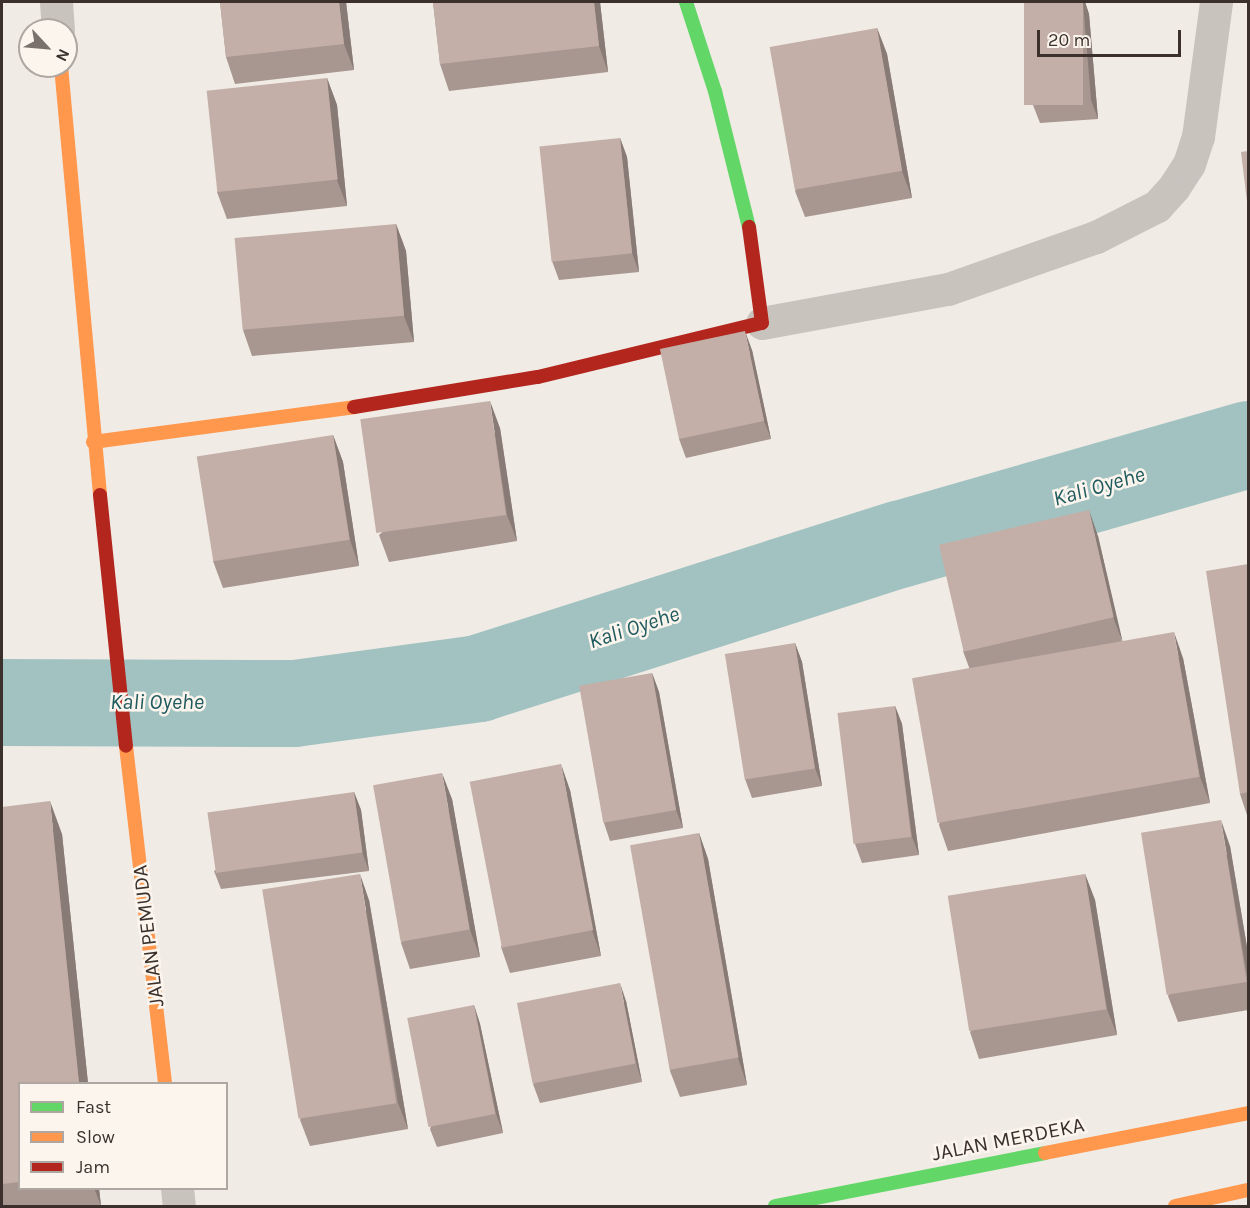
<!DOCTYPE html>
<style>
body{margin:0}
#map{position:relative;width:1250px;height:1208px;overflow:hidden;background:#f0ebe5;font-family:Karla,sans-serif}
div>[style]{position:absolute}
.river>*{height:87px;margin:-43.5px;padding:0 43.5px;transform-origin:43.5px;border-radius:43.5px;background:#a1c2c1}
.street>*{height:33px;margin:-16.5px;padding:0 16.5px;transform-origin:16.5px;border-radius:16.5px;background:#c9c3be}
.fast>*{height:14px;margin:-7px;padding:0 7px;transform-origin:7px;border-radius:7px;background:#63d668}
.slow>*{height:14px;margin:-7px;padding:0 7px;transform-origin:7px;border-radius:7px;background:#ff974d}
.jam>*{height:14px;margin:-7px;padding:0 7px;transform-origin:7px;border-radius:7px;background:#b3261e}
.wall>*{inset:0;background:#a89690}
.shaded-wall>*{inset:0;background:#887a75}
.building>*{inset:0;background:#c3afa7;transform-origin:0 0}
span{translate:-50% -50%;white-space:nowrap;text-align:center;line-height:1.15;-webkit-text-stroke:5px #fbf5ee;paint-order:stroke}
.street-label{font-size:21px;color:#3b302b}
.water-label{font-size:22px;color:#1f5a5e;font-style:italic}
.frame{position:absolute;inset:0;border:3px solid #3b302b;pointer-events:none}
.legend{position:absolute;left:18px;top:1082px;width:210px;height:108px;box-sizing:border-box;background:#fbf5ee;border:2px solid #aea6a0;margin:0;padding:8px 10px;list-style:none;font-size:18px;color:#3b302b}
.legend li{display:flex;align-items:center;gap:12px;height:30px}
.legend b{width:30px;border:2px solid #aea6a0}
.north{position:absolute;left:18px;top:18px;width:60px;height:60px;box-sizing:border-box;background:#fbf5ee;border:2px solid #aea6a0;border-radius:50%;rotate:116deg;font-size:16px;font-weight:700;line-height:24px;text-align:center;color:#3b302b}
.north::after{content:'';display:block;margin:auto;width:21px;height:27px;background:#7a716c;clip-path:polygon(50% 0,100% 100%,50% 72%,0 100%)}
.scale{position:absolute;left:1037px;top:30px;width:144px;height:27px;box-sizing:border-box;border:3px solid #3b302b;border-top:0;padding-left:8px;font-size:18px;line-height:21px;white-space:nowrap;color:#3b302b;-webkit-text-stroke:4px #fbf5ee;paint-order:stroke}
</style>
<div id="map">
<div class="river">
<div style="left:2px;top:702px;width:292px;rotate:0.2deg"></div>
<div style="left:294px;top:703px;width:186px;rotate:-7.7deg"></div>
<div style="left:478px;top:678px;width:442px;rotate:-17.7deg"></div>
<div style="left:899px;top:544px;width:363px;rotate:-16deg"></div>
</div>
<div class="street">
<div style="left:56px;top:2px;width:28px;rotate:86deg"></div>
<div style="left:762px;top:323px;width:189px;rotate:-10.4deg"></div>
<div style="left:948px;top:289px;width:157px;rotate:-19.4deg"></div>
<div style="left:1096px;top:237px;width:68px;rotate:-26.9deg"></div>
<div style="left:1157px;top:206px;width:25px;rotate:-48deg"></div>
<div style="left:1174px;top:187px;width:27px;rotate:-57deg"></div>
<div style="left:1189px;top:164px;width:28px;rotate:-72deg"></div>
<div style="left:1198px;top:137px;width:136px;rotate:-82.4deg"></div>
<div style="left:177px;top:1188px;width:18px;rotate:84deg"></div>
</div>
<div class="fast">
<div style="left:686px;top:2px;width:94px;rotate:72deg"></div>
<div style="left:715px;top:91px;width:140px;rotate:76deg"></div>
<div style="left:775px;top:1206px;width:275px;rotate:-11.1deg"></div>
</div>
<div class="slow">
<div style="left:61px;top:66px;width:431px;rotate:84.8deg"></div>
<div style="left:93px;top:442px;width:263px;rotate:-7.6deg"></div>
<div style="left:126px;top:746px;width:340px;rotate:83.4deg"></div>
<div style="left:1045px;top:1153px;width:207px;rotate:-11.1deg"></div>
<div style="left:1175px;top:1206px;width:75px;rotate:-12.4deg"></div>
</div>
<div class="jam">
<div style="left:354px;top:407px;width:186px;rotate:-9.3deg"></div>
<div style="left:538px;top:377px;width:230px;rotate:-13.6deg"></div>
<div style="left:762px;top:323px;width:97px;rotate:-97.7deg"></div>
<div style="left:100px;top:495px;width:252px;rotate:84.1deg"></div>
</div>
<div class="wall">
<div style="clip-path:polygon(220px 2px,346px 2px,354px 70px,235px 84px,226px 57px)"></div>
<div style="clip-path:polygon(433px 2px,600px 2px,608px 72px,449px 91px,440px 64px)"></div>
<div style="clip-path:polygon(1024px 2px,1085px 2px,1089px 14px,1098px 119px,1040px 123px,1033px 105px)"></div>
<div style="clip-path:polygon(877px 28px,887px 54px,912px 198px,805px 217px,795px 191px)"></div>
<div style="clip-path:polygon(327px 78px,337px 105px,347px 206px,227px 219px,217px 192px)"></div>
<div style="clip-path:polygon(620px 138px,627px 157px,639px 272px,559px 280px,552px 261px)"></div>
<div style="clip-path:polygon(396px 224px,406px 251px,414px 342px,252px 356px,243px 330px)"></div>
<div style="clip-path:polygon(752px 350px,771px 439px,686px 458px,679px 439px)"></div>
<div style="clip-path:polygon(500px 428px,517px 541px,389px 562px,379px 535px)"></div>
<div style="clip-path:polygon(333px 435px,343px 462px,359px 566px,223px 588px,213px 561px)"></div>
<div style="clip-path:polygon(1098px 536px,1122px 642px,1183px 658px,1210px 803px,948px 851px,939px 825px,970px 670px,963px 651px)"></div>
<div style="clip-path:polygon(1248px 564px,1248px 818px,1240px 794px)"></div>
<div style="clip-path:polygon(795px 643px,802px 662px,822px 786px,752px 798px,745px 779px)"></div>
<div style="clip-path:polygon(652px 673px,659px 692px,683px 828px,610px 841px,604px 823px)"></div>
<div style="clip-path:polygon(895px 706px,902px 724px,919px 855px,862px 863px,855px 844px)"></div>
<div style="clip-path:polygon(570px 790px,601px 956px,510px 973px,501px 947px)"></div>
<div style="clip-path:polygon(354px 792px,361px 810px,369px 871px,221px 889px,214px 871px)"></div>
<div style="clip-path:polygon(452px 799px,480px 957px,410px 969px,401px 943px)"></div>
<div style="clip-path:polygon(2px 807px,62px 834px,88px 1083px,20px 1083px,20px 1188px,99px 1188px,101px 1206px,2px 1206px)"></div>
<div style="clip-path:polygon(699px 833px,708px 859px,747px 1085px,680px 1097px,670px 1071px)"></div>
<div style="clip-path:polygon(1230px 846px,1248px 953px,1248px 1010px,1178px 1022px,1168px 996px)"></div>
<div style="clip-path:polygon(1085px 874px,1095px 900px,1117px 1035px,979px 1059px,970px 1032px)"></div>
<div style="clip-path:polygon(369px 900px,408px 1129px,310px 1146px,300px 1120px)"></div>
<div style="clip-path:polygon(626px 1001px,642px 1082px,540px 1103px,533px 1084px)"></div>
<div style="clip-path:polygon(474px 1005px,480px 1024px,503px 1133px,437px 1147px,430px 1129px)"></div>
</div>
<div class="shaded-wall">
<div style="clip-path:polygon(339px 2px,346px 2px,354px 70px,344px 44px)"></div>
<div style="clip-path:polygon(594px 2px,600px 2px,608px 72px,599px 46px)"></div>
<div style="clip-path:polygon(1083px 2px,1085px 2px,1089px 14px,1098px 119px,1091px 100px)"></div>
<div style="clip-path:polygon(877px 28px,887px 54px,912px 198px,902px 171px)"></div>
<div style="clip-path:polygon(327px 78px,337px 105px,347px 206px,337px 180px)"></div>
<div style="clip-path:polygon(620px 138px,627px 157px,639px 272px,632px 253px)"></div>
<div style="clip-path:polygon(396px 224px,406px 251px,414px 342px,404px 316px)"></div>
<div style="clip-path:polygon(745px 331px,752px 350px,771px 439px,764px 421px)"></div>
<div style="clip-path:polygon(490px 401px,500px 428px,517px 541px,507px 515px)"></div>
<div style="clip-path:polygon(333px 435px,343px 462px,359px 566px,350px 540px)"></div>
<div style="clip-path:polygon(1089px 510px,1098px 536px,1123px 643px,1113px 617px)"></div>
<div style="clip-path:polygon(1174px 632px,1183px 658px,1210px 803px,1200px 777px)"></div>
<div style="clip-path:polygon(795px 643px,802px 662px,822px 786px,815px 768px)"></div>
<div style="clip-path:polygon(652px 673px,659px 692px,683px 828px,676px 810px)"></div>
<div style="clip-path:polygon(895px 706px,902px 724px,919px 855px,912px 837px)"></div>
<div style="clip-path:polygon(561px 764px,570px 790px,601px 956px,592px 930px)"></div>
<div style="clip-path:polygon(442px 773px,452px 799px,480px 957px,470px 930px)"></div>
<div style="clip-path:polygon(354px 792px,361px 810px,369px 871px,362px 852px)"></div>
<div style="clip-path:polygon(50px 801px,62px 834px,88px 1083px,79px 1083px)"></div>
<div style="clip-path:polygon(1221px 820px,1230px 846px,1248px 953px,1248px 982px)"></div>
<div style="clip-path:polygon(699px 833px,708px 859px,747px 1085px,738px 1058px)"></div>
<div style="clip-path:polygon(360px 874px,369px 900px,408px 1129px,398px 1103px)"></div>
<div style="clip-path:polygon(1085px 874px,1095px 900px,1117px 1035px,1107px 1009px)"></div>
<div style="clip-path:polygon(620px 983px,626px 1001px,642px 1082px,636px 1063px)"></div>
<div style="clip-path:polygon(474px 1005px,480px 1024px,503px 1133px,496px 1114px)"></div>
<div style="clip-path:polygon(94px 1188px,99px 1188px,101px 1206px)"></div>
</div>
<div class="building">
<div style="clip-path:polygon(220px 2px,339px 2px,344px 44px,226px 57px)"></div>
<div style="clip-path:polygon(433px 2px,594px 2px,599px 46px,440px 64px)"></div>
<div style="left:1024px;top:2px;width:59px;height:103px"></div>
<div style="left:877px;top:28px;width:145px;height:109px;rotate:80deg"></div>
<div style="left:327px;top:78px;width:102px;height:121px;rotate:84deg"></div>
<div style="left:620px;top:138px;width:116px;height:81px;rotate:84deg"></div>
<div style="clip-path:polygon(1248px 151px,1248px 210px,1241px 152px)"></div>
<div style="left:396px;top:224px;width:92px;height:162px;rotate:85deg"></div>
<div style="left:745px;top:331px;width:92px;height:87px;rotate:78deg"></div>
<div style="left:490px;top:401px;width:115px;height:131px;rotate:82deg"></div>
<div style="left:333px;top:435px;width:106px;height:138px;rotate:81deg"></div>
<div style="left:1089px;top:510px;width:110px;height:154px;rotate:77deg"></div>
<div style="clip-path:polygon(1248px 564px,1248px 792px,1240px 794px,1206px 571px)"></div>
<div style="left:1174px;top:632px;width:147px;height:266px;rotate:80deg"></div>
<div style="left:795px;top:643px;width:127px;height:71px;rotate:81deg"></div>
<div style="left:652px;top:673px;width:139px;height:74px;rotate:80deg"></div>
<div style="left:895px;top:706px;width:132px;height:58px;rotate:83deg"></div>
<div style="left:561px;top:764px;width:169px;height:93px;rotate:79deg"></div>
<div style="left:442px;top:773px;width:159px;height:70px;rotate:80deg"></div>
<div style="left:354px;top:792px;width:61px;height:148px;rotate:82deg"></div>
<div style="clip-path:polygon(50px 801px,79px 1083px,20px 1083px,20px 1182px,2px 1184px,2px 807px)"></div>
<div style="left:1221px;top:820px;width:164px;height:81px;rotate:81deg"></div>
<div style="left:699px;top:833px;width:228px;height:70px;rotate:80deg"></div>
<div style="left:360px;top:874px;width:232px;height:99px;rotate:81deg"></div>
<div style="left:1085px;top:874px;width:137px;height:139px;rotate:81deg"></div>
<div style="left:620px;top:983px;width:82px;height:105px;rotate:79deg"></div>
<div style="left:474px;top:1005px;width:111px;height:68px;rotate:79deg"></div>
</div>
<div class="street-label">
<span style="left:148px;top:936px;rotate:-97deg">JALAN PEMUDA</span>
<span style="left:1008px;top:1139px;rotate:-11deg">JALAN MERDEKA</span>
</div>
<div class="water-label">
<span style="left:1099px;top:487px;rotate:-16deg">Kali Oyehe</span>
<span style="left:634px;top:628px;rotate:-18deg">Kali Oyehe</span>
<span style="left:157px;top:703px">Kali Oyehe</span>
</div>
<div class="frame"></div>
<ul class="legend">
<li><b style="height:8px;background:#63d668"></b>Fast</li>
<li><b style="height:8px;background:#ff974d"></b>Slow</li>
<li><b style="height:8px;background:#b3261e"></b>Jam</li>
</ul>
<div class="north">N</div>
<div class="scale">20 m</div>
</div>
